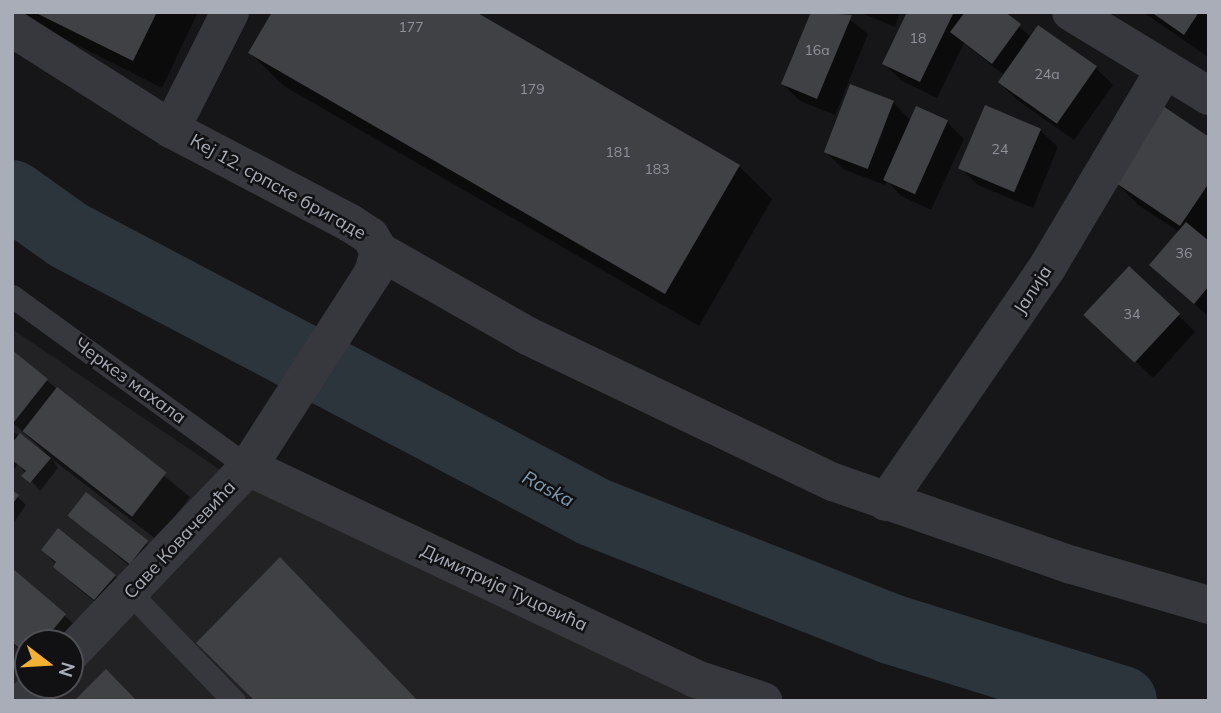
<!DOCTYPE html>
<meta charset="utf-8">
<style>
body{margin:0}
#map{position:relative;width:1221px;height:713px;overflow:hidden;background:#161618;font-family:Mulish,sans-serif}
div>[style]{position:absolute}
.built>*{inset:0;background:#222225}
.shadow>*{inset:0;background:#0007}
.river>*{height:70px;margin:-35px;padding:0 35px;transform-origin:35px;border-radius:35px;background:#2c353c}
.building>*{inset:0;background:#404145;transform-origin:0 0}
.service>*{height:23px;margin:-11.5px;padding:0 11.5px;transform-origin:11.5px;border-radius:11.5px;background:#37383d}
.minor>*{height:38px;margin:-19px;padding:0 19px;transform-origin:19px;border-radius:19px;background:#37383d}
.tertiary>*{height:38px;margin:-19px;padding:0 19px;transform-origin:19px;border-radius:19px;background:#37383d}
span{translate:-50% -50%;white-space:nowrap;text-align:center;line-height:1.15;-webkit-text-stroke:5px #111113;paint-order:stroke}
.number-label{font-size:14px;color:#8e929b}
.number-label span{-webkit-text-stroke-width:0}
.street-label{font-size:18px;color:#a8adb8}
.water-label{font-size:19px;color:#7f9bb3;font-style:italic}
.frame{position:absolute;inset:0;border:14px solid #a8adb8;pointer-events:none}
.north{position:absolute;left:14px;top:629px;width:70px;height:70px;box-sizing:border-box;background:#111113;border:2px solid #4d4f55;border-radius:50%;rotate:107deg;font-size:19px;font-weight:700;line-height:28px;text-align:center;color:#a8adb8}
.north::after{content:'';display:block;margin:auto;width:24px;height:32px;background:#f2b134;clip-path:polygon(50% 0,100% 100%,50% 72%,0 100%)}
</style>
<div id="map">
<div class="built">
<div style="clip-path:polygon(12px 329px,235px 480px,764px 701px,24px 701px,40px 685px,70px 685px,70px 643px,28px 643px,28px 685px,12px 701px)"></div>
</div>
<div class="shadow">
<div style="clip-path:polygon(12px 12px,198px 12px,162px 88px)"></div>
<div style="clip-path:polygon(813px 12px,840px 12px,868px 34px,835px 115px,800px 101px,783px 84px)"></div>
<div style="clip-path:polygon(859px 12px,900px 12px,895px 27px)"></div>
<div style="clip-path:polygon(909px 12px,1002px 12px,1031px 37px,1096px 68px,1113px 85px,1074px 140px,1016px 99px,999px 82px,1004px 75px,964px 43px,937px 98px,902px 81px,884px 64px)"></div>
<div style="clip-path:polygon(1143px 12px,1209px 12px,1209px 57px,1208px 57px)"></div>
<div style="clip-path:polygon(250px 53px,739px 166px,772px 199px,699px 326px,284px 86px)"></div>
<div style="clip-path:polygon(893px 102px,911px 121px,947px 122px,964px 139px,931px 210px,901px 196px,887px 181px,885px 185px,843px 169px,826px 152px)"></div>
<div style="clip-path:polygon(986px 108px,1040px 130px,1058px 147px,1033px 208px,978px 185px,961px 168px)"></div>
<div style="clip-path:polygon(1209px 139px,1209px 317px,1151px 265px,1179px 232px,1138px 205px,1115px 181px)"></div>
<div style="clip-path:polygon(1178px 315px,1195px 332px,1153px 378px,1104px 331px)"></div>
<div style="clip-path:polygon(12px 352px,190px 497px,157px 540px,52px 459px,58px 468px,40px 491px,18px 464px,12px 472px,12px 431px,46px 453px,12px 422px)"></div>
<div style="clip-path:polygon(12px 492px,26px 505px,12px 525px)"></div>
<div style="clip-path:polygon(69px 515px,146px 543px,163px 560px,147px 581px)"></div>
<div style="clip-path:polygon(43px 550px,115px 576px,132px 593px,112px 616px,73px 584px)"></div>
<div style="clip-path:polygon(12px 570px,65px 616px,89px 639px,28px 643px,28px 656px,12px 643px)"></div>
</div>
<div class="river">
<div style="left:12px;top:195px;width:69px;rotate:35.5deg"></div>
<div style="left:68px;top:235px;width:594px;rotate:27.77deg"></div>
<div style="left:594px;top:512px;width:319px;rotate:21.5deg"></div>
<div style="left:891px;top:629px;width:242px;rotate:17.3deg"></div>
</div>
<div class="building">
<div style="clip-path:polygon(34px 12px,157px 12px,133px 61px)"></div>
<div style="clip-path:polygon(272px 12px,476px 12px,740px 165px,665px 294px,248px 53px)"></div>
<div style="clip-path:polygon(811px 12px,852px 15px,817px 99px,781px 84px)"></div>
<div style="clip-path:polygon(907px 12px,954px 12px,920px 82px,882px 64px)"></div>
<div style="clip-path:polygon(965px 12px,1005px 12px,1021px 24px,992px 64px,950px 32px)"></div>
<div style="clip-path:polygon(1151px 12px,1199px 12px,1184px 35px)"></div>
<div style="left:1038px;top:25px;width:72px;height:70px;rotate:35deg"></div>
<div style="left:850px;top:84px;width:47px;height:73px;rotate:21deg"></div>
<div style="left:985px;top:105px;width:61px;height:69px;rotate:23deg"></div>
<div style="left:916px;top:106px;width:35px;height:81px;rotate:24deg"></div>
<div style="clip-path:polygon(1163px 106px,1209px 137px,1209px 183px,1180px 226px,1113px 181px)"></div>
<div style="clip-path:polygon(1186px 222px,1209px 241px,1209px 286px,1194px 304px,1149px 265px)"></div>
<div style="left:1129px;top:266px;width:70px;height:67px;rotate:43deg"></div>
<div style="clip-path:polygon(12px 350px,48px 379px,14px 422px,12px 421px)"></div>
<div style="left:57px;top:387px;width:139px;height:56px;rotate:38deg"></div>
<div style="clip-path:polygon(20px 433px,51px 458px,30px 483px,21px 476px,26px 471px,12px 460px,12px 443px)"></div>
<div style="clip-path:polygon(12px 490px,19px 495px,12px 505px)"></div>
<div style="left:86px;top:492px;width:79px;height:30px;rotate:38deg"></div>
<div style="clip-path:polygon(58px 528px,116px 575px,94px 600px,53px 567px,56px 562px,41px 550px)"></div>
<div style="clip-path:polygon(280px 557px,418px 701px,255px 701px,196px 643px)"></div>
<div style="clip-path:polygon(12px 568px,66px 614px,42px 643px,28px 643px,28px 655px,12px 642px)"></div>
<div style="clip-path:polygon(106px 669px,137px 701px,74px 701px)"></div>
</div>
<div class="service">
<div style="left:12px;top:296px;width:291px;rotate:35.9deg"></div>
<div style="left:130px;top:593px;width:150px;rotate:46.1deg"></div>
</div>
<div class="minor">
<div style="left:1071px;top:12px;width:162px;rotate:31.3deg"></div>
<div style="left:171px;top:129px;width:131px;rotate:-63.2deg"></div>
<div style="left:379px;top:251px;width:172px;rotate:29.7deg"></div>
<div style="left:528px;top:336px;width:338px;rotate:25.6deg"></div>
<div style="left:833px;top:482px;width:253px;rotate:19.2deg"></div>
<div style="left:1072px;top:565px;width:143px;rotate:16.3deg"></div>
<div style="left:248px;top:467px;width:496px;rotate:25.3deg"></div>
<div style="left:696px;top:679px;width:71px;rotate:18.2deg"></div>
<div style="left:886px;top:502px;width:286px;rotate:-55.5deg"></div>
<div style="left:1048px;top:266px;width:229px;rotate:-59.3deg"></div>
</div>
<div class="tertiary">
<div style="left:12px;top:28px;width:188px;rotate:32.4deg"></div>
<div style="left:171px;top:129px;width:202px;rotate:27.7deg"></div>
<div style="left:350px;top:223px;width:24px;rotate:33deg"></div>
<div style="left:370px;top:236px;width:17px;rotate:59deg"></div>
<div style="left:379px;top:251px;width:23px;rotate:105deg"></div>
<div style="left:373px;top:273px;width:231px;rotate:122.8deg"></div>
<div style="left:248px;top:467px;width:258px;rotate:133.6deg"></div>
<div style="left:24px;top:701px;width:23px;rotate:-45deg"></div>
</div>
<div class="number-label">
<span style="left:411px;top:27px">177</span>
<span style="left:918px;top:38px">18</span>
<span style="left:817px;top:50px">16a</span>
<span style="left:1047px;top:74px">24a</span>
<span style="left:532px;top:89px">179</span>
<span style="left:1000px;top:149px">24</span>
<span style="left:618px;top:152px">181</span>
<span style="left:657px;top:169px">183</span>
<span style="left:1184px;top:253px">36</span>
<span style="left:1132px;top:314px">34</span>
</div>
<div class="street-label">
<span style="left:278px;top:187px;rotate:29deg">Кеј 12. српске бригаде</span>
<span style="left:1033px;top:290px;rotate:-57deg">Јалија</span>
<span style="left:130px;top:381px;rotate:36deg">Черкез махала</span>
<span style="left:180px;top:540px;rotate:-47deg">Саве Ковачевића</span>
<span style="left:504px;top:588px;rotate:25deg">Димитрија Туцовића</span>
</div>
<div class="water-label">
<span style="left:548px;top:489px;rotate:28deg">Raska</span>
</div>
<div class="frame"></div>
<div class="north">N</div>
</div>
